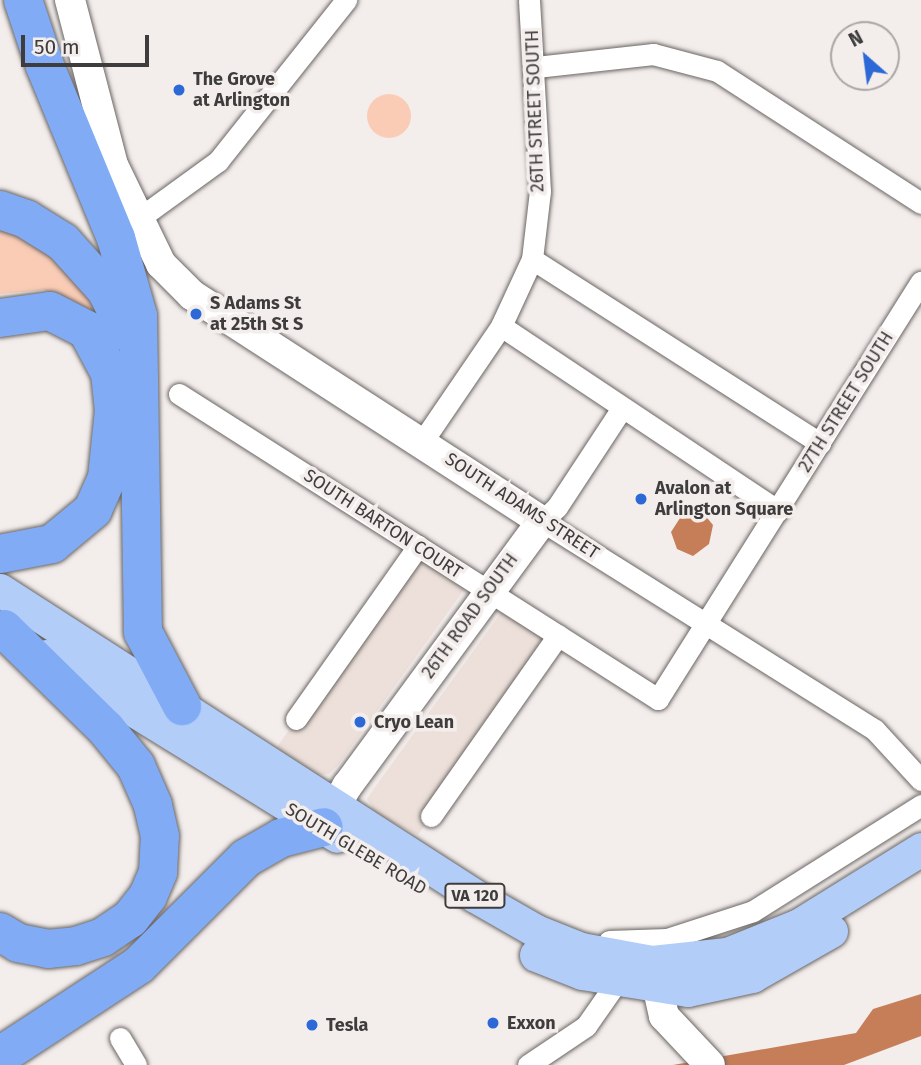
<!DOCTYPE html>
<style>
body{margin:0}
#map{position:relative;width:921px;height:1065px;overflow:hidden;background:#f3eeec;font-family:"Fira Sans",sans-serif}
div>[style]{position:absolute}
.built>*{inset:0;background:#ede0da}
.green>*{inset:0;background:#faccb5}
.round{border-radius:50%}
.water>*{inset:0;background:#c67e59}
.roads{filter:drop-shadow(0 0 2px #6a6563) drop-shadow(0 0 2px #6a6563)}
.street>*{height:21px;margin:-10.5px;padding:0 10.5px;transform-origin:10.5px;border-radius:10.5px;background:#fff}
.secondary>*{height:30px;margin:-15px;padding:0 15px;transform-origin:15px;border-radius:15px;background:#fff}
.primary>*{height:33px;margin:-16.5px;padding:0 16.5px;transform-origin:16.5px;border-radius:16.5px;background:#b3cdf9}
.highway>*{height:38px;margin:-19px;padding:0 19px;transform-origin:19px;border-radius:19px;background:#81acf5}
.dots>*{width:19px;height:19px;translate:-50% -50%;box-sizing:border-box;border:4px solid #f3eeec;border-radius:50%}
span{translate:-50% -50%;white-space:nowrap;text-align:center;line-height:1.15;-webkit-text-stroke:7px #f3eeec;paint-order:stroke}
.shield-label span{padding:2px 5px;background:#f3eeec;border:2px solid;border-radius:5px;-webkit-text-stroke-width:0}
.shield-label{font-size:16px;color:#3e3c3c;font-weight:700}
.poi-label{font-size:18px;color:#3e3c3c;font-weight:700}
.left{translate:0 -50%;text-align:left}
.street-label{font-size:18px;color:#3e3c3c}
.north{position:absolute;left:830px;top:21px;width:70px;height:70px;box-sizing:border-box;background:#f3eeec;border:2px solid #aba7a6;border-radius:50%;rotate:332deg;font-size:19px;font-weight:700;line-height:28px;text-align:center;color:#3e3c3c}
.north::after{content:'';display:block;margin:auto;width:24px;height:32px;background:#2c69d7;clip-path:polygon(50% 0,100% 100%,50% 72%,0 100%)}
.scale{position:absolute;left:21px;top:35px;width:128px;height:32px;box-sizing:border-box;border:4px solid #3e3c3c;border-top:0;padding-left:9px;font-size:21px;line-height:24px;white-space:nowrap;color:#3e3c3c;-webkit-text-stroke:5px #f3eeec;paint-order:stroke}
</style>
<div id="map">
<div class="built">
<div style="clip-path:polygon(418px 546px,471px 580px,339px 764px,329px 774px,314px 775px,275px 750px)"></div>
<div style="clip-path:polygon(508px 603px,558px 635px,418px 835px,376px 814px,367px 799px,375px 787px)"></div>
</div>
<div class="green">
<div class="round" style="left:367px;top:94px;width:44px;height:44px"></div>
<div style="clip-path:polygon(0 223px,29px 233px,99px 310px,95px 315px,44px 290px,0 294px)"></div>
</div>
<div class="water">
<div style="clip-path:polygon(692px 511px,704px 514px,713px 525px,709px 544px,693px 556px,677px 549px,671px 532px,682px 515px,687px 518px)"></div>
<div style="clip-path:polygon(921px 994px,921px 1036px,844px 1065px,673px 1065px,856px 1033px,873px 1009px)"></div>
</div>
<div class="roads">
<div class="street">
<div style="left:536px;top:67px;width:118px;rotate:-6.3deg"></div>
<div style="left:653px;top:54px;width:66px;rotate:14.9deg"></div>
<div style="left:717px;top:71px;width:243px;rotate:32.9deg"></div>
<div style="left:138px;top:219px;width:99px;rotate:-35.9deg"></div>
<div style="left:218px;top:161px;width:206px;rotate:-51.5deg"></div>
<div style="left:532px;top:259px;width:342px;rotate:32.6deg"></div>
<div style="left:501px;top:326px;width:333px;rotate:33.7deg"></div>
<div style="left:179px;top:394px;width:568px;rotate:32.49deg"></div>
<div style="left:658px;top:699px;width:493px;rotate:-57.8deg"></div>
<div style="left:622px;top:408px;width:118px;rotate:123.3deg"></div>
<div style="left:557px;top:507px;width:21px;rotate:137deg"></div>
<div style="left:542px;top:521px;width:393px;rotate:32.1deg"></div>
<div style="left:875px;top:730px;width:68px;rotate:47.4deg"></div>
<div style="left:422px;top:442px;width:140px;rotate:-55.7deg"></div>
<div style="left:501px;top:326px;width:74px;rotate:-65.2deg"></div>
<div style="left:532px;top:259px;width:68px;rotate:-83.3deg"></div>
<div style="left:540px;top:191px;width:191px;rotate:-93.3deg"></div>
<div style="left:296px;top:719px;width:212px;rotate:-54.8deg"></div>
<div style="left:431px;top:816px;width:221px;rotate:-54.9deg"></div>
<div style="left:609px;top:941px;width:58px;rotate:-2deg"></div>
<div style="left:667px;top:939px;width:90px;rotate:-18deg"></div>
<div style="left:753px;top:911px;width:199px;rotate:-32.2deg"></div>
<div style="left:120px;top:1038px;width:31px;rotate:59deg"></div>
<div style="left:528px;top:1065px;width:70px;rotate:-33.9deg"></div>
<div style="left:586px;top:1026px;width:68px;rotate:-55.1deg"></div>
</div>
<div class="secondary">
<div style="left:70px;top:0;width:171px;rotate:75.4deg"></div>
<div style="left:113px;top:165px;width:110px;rotate:64.1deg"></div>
<div style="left:161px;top:264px;width:44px;rotate:45deg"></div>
<div style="left:192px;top:295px;width:417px;rotate:32.9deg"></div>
<div style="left:542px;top:521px;width:329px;rotate:126.3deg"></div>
<div style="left:347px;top:786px;width:47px;rotate:119.3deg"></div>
<div style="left:652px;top:962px;width:55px;rotate:77.5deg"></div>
<div style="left:664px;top:1016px;width:67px;rotate:46.8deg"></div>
</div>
<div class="primary">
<div style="left:0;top:590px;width:565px;rotate:32.79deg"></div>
<div style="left:475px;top:896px;width:70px;rotate:29.8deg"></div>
<div style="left:536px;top:931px;width:48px;rotate:21.8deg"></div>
<div style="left:581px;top:949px;width:72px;rotate:10.4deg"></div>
<div style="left:652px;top:962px;width:75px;rotate:-6.1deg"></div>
<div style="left:727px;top:954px;width:78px;rotate:-21.9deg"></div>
<div style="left:799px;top:925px;width:144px;rotate:-31.9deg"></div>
<div style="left:46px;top:656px;width:342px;rotate:31.7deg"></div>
<div style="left:536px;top:955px;width:49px;rotate:21.4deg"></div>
<div style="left:582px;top:973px;width:107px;rotate:9.1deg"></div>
<div style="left:688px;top:990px;width:66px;rotate:-12.3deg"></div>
<div style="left:752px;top:976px;width:91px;rotate:-29.7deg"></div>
</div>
<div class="highway">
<div style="left:23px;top:0;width:70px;rotate:71.6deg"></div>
<div style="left:45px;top:66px;width:186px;rotate:67.6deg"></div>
<div style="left:116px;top:238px;width:81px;rotate:74.2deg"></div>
<div style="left:138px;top:316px;width:316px;rotate:89.1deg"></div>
<div style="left:143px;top:632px;width:84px;rotate:62.2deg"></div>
<div style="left:0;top:210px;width:28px;rotate:19deg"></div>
<div style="left:26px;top:219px;width:44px;rotate:31.9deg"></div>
<div style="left:63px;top:242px;width:64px;rotate:48.1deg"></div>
<div style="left:106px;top:290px;width:47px;rotate:63.4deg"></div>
<div style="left:0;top:318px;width:50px;rotate:-8deg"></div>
<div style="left:50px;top:311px;width:42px;rotate:27.2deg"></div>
<div style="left:87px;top:330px;width:49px;rotate:61.9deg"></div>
<div style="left:110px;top:373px;width:37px;rotate:84deg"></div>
<div style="left:114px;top:410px;width:68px;rotate:95.9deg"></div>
<div style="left:107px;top:478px;width:35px;rotate:114deg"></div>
<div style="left:93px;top:510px;width:53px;rotate:140.3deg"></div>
<div style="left:52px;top:544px;width:53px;rotate:169.1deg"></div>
<div style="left:0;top:932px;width:21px;rotate:31deg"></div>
<div style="left:18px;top:943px;width:31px;rotate:11deg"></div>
<div style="left:48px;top:949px;width:28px;rotate:-6deg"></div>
<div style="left:76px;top:946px;width:28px;rotate:-18deg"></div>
<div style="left:103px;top:937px;width:32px;rotate:-34deg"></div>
<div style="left:130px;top:919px;width:29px;rotate:-52deg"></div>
<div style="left:148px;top:896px;width:26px;rotate:-67deg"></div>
<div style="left:158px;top:872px;width:36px;rotate:-87deg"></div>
<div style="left:160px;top:836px;width:32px;rotate:-103deg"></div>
<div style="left:153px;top:805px;width:43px;rotate:-113.6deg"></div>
<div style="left:136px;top:766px;width:48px;rotate:-129deg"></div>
<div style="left:106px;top:729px;width:143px;rotate:-135.6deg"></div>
<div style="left:0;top:1056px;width:166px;rotate:-33.2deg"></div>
<div style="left:139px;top:965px;width:151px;rotate:-45deg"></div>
<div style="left:246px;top:858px;width:40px;rotate:-29.7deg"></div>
<div style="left:281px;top:838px;width:44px;rotate:-14.3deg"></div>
</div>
</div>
<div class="dots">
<div style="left:179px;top:90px;background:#2c69d7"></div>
<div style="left:196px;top:314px;background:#2c69d7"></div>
<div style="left:641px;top:499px;background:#2c69d7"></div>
<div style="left:360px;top:722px;background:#2c69d7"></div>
<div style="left:493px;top:1023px;background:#2c69d7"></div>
<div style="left:312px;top:1025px;background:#2c69d7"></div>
</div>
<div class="shield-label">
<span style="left:475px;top:896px">VA 120</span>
</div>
<div class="poi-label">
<span class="left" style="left:193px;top:90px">The Grove<br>at Arlington</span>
<span class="left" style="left:210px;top:314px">S Adams St<br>at 25th St S</span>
<span class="left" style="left:655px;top:499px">Avalon at<br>Arlington Square</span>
<span class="left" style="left:374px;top:722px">Cryo Lean</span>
<span class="left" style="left:507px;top:1023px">Exxon</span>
<span class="left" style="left:326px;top:1025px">Tesla</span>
</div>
<div class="street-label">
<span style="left:535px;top:111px;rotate:-92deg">26TH STREET SOUTH</span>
<span style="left:846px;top:402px;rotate:-58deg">27TH STREET SOUTH</span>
<span style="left:522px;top:506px;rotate:33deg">SOUTH ADAMS STREET</span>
<span style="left:383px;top:524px;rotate:33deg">SOUTH BARTON COURT</span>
<span style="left:470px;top:616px;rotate:-54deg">26TH ROAD SOUTH</span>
<span style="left:356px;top:849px;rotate:31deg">SOUTH GLEBE ROAD</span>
</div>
<div class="north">N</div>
<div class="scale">50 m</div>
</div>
